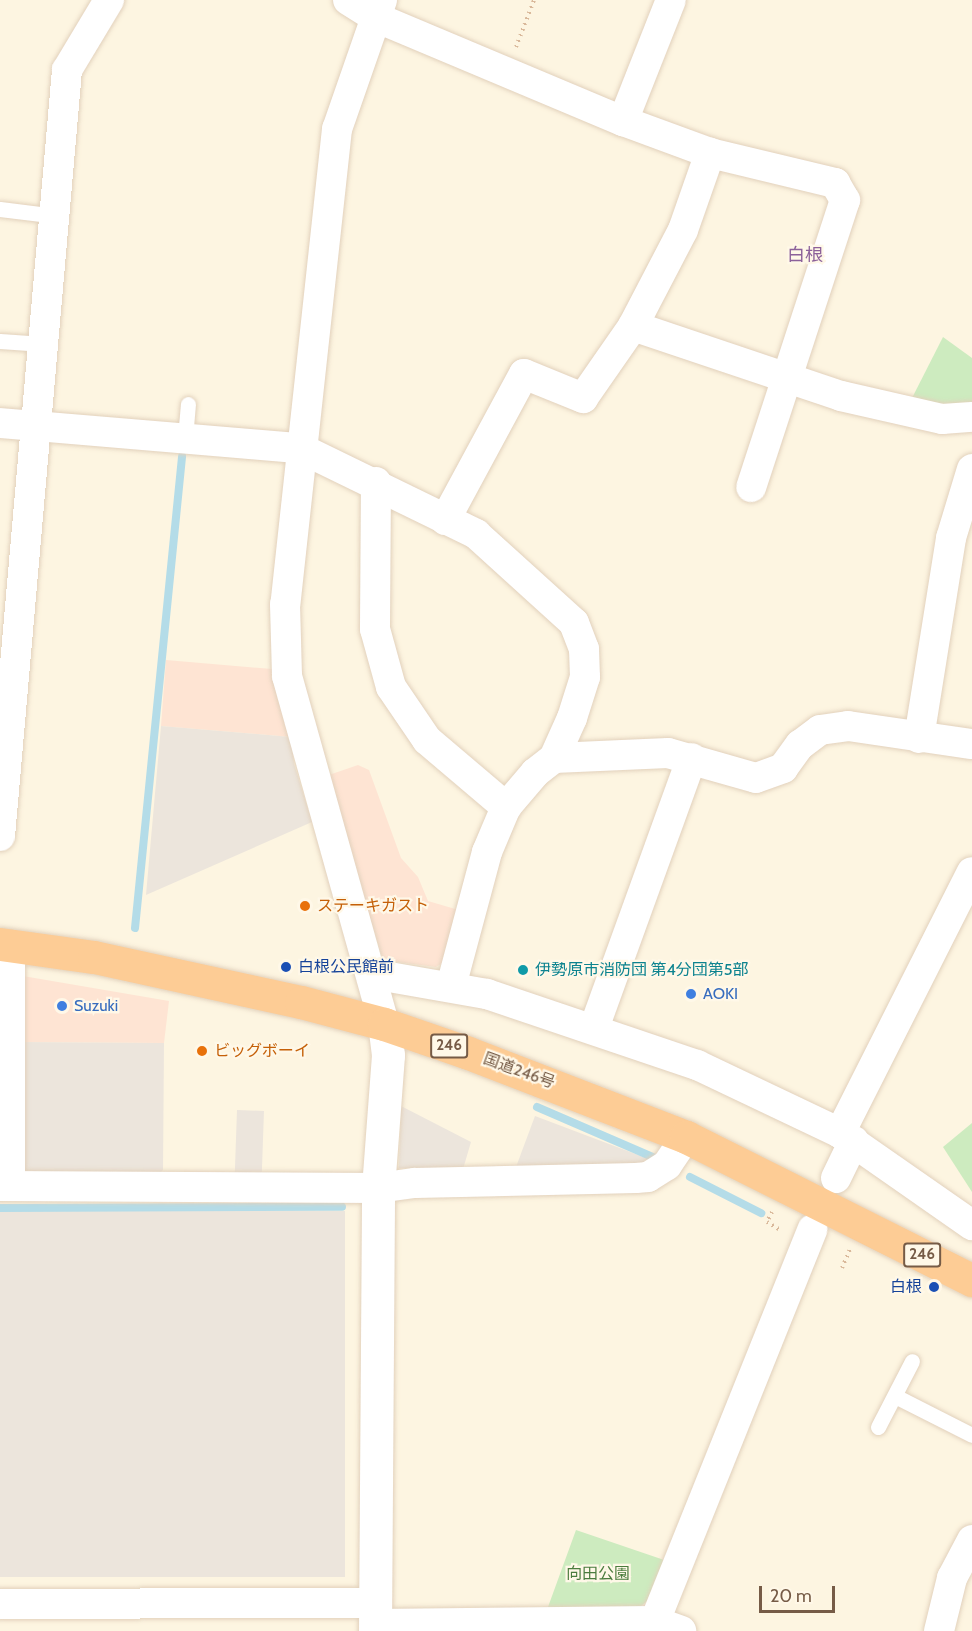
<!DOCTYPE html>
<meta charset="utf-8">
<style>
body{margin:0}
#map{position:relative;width:972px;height:1631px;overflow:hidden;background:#fdf5e1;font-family:Cabin,"Noto Sans JP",sans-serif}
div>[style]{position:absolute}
.commercial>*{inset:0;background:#fee4d3}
.industrial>*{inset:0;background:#ece5dc;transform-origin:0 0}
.green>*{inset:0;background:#cdebbf}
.stream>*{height:8px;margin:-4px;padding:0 4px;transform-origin:4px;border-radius:4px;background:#b4dce8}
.path>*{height:4px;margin-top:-2px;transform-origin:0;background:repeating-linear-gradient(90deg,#d9b89a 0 1.5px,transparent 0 6px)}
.roads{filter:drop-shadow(0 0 2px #e2d1bc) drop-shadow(0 0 2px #e2d1bc)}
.service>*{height:15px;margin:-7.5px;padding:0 7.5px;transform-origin:7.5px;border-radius:7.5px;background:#fff}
.minor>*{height:30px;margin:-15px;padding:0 15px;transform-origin:15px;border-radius:15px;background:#fff}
.tertiary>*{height:33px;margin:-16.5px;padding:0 16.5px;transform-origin:16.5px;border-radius:16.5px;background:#fff}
.trunk>*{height:33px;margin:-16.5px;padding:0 16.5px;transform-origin:16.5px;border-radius:16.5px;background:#fdcc95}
.dots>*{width:16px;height:16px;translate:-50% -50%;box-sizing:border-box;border:3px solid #fff8e8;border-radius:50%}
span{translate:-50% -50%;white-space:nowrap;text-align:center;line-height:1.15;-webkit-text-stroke:4.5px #fff8e8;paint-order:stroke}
.shield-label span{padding:2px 4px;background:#fff8e8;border:2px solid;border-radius:4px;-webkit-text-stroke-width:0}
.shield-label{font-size:15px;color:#765b46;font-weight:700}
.food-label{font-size:16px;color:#c56008}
.left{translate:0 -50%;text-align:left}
.transit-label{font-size:16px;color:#164399}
.right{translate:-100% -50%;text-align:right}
.culture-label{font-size:16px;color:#0d838f}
.shop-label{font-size:16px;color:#366cbe}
.street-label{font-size:16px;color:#765b46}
.park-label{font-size:16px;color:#4b7c3e}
.neighbourhood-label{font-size:18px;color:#8c619a}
.scale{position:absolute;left:759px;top:1586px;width:76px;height:27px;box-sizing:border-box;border:3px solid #765b46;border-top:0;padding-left:8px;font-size:18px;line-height:21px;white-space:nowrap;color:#765b46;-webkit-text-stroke:4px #fff8e8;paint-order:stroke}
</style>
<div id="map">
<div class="commercial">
<div style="clip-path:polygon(166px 660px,272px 669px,291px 737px,161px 726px)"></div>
<div style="clip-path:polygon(358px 765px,369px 770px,401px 858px,418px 877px,428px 901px,462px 911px,447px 960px,436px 967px,383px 960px,326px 776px)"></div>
<div style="clip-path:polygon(17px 975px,169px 1001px,164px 1043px,18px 1042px)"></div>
</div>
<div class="industrial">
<div style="clip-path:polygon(161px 726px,291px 737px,294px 764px,312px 822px,146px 895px)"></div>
<div style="clip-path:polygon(18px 1042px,164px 1043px,163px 1170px,158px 1174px,28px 1175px,18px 1163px)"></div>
<div style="clip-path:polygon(401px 1106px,471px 1142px,463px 1169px,399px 1168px)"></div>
<div style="left:237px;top:1110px;width:27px;height:63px;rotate:2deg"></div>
<div style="clip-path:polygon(535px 1116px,654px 1161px,650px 1167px,516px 1167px)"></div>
<div style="left:0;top:1211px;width:345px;height:366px"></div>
</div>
<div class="green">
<div style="clip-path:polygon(943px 337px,972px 358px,972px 404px,942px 405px,911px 400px)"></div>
<div style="clip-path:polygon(972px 1123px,972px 1192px,943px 1147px)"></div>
<div style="clip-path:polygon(576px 1530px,670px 1562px,655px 1595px,636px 1610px,548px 1607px)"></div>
</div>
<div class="stream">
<div style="left:135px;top:928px;width:474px;rotate:-84.3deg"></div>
<div style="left:537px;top:1107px;width:131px;rotate:23.4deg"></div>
<div style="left:690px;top:1177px;width:80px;rotate:26.9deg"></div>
<div style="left:0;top:1208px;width:342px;rotate:-0.2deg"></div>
</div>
<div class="path">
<div style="left:516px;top:47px;width:50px;rotate:-69deg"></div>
<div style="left:772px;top:1212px;width:11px;rotate:117deg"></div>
<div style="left:767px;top:1222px;width:17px;rotate:31deg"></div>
<div style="left:842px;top:1268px;width:21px;rotate:-67deg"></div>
</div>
<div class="roads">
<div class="service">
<div style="left:0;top:209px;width:56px;rotate:7.1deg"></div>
<div style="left:0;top:341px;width:43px;rotate:4deg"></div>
<div style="left:185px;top:438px;width:34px;rotate:-85deg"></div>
<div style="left:895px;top:1396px;width:86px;rotate:26.9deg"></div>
<div style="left:878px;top:1427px;width:74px;rotate:-62.7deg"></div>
</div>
<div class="minor">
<div style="left:348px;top:0;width:32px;rotate:32deg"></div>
<div style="left:375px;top:17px;width:269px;rotate:22.8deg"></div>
<div style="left:623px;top:121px;width:93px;rotate:20.2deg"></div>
<div style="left:710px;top:153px;width:129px;rotate:13.5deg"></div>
<div style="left:835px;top:183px;width:20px;rotate:60deg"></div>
<div style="left:845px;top:200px;width:302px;rotate:108.1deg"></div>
<div style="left:382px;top:0;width:137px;rotate:109.2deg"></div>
<div style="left:337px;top:129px;width:478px;rotate:96.2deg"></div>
<div style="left:285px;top:604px;width:72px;rotate:88.4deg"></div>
<div style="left:287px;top:676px;width:361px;rotate:74.4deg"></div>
<div style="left:623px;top:121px;width:130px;rotate:-68.4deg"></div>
<div style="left:633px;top:326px;width:219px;rotate:18.6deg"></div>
<div style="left:841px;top:396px;width:104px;rotate:12.8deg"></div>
<div style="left:942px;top:419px;width:30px;rotate:-4deg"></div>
<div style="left:0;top:423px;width:301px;rotate:4.8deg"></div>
<div style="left:300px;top:448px;width:196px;rotate:26deg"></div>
<div style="left:476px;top:534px;width:132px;rotate:42.2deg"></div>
<div style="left:574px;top:623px;width:28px;rotate:69deg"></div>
<div style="left:584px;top:649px;width:28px;rotate:88deg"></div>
<div style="left:585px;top:677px;width:43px;rotate:107.6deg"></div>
<div style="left:572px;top:718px;width:44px;rotate:114.2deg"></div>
<div style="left:554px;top:758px;width:24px;rotate:142deg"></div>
<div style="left:535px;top:773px;width:45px;rotate:130.5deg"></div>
<div style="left:506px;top:807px;width:49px;rotate:112.9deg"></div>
<div style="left:487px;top:852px;width:139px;rotate:105deg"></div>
<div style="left:376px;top:482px;width:147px;rotate:90.4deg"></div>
<div style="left:375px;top:629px;width:60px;rotate:74.6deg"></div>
<div style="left:391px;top:687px;width:64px;rotate:55.8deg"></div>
<div style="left:427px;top:740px;width:104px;rotate:40.3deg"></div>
<div style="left:445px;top:520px;width:166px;rotate:-61.6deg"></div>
<div style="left:524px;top:374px;width:64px;rotate:22.1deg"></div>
<div style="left:583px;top:398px;width:88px;rotate:-55.2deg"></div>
<div style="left:633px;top:326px;width:108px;rotate:-62.5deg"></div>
<div style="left:683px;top:230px;width:82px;rotate:-70.7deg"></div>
<div style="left:919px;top:738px;width:203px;rotate:-80.9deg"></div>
<div style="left:951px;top:538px;width:72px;rotate:-73.1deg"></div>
<div style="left:554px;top:758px;width:114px;rotate:-2.5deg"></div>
<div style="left:668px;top:753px;width:91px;rotate:15.9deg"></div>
<div style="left:756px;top:778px;width:29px;rotate:-20deg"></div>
<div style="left:783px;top:768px;width:29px;rotate:-54deg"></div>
<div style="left:800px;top:745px;width:25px;rotate:-37deg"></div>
<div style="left:820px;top:730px;width:28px;rotate:-8deg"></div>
<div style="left:848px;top:726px;width:125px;rotate:8.3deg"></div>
<div style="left:0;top:836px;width:769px;rotate:-85deg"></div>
<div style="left:67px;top:70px;width:82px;rotate:-59deg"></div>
<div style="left:10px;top:945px;width:241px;rotate:90deg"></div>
<div style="left:372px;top:974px;width:117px;rotate:9.9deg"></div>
<div style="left:487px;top:994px;width:222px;rotate:18.7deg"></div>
<div style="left:697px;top:1065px;width:158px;rotate:25.4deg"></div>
<div style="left:840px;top:1133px;width:161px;rotate:34.9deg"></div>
<div style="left:594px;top:1028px;width:287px;rotate:-70.1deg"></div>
<div style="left:840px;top:1133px;width:292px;rotate:-63.2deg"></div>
<div style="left:836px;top:1178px;width:41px;rotate:-64.1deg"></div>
<div style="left:0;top:1186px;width:378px;rotate:0.3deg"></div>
<div style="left:378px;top:1188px;width:37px;rotate:-8deg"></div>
<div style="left:415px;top:1183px;width:221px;rotate:-1.3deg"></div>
<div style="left:636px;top:1178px;width:12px;rotate:-5deg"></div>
<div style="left:648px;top:1177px;width:22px;rotate:-32deg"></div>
<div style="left:667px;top:1165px;width:34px;rotate:-56deg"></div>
<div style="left:0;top:1604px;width:376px;rotate:-0.2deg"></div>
<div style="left:375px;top:1624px;width:279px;rotate:-0.6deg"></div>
<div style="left:654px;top:1621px;width:29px;rotate:20deg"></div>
<div style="left:651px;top:1631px;width:433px;rotate:-68.1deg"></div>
<div style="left:939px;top:1631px;width:55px;rotate:-76.2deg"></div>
<div style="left:952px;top:1578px;width:43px;rotate:-62.2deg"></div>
</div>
<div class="tertiary">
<div style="left:375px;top:1631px;width:443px;rotate:-89.6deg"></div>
<div style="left:378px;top:1188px;width:133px;rotate:-85.7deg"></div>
<div style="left:388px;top:1055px;width:31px;rotate:-97deg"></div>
</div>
<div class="trunk">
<div style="left:0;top:944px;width:95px;rotate:7.9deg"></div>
<div style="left:94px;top:957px;width:212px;rotate:12.3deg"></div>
<div style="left:301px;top:1002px;width:86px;rotate:14.8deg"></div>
<div style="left:384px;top:1024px;width:87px;rotate:18.9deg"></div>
<div style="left:466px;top:1052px;width:236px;rotate:21.1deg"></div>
<div style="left:686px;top:1137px;width:320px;rotate:26.6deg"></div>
</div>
</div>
<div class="dots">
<div style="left:305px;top:906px;background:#e8710a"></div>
<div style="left:286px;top:967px;background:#1a4fb4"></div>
<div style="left:523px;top:970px;background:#0f9aa8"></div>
<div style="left:691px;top:994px;background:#3f7fe0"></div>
<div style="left:62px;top:1006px;background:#3f7fe0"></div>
<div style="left:202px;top:1051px;background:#e8710a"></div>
<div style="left:934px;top:1287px;background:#1a4fb4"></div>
</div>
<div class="shield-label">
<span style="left:449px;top:1046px">246</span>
<span style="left:922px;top:1255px">246</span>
</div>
<div class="food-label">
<span class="left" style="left:317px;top:906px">ステーキガスト</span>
<span class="left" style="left:214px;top:1051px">ビッグボーイ</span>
</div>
<div class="transit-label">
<span class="left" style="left:298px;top:967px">白根公民館前</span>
<span class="right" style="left:922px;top:1287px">白根</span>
</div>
<div class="culture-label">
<span class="left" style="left:535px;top:970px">伊勢原市消防団 第4分団第5部</span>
</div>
<div class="shop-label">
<span class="left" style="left:703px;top:994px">AOKI</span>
<span class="left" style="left:74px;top:1006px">Suzuki</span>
</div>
<div class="street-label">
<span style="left:519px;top:1071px;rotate:20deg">国道246号</span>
</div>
<div class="park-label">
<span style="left:598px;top:1574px">向田公園</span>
</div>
<div class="neighbourhood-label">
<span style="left:805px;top:255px">白根</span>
</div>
<div class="scale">20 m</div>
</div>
